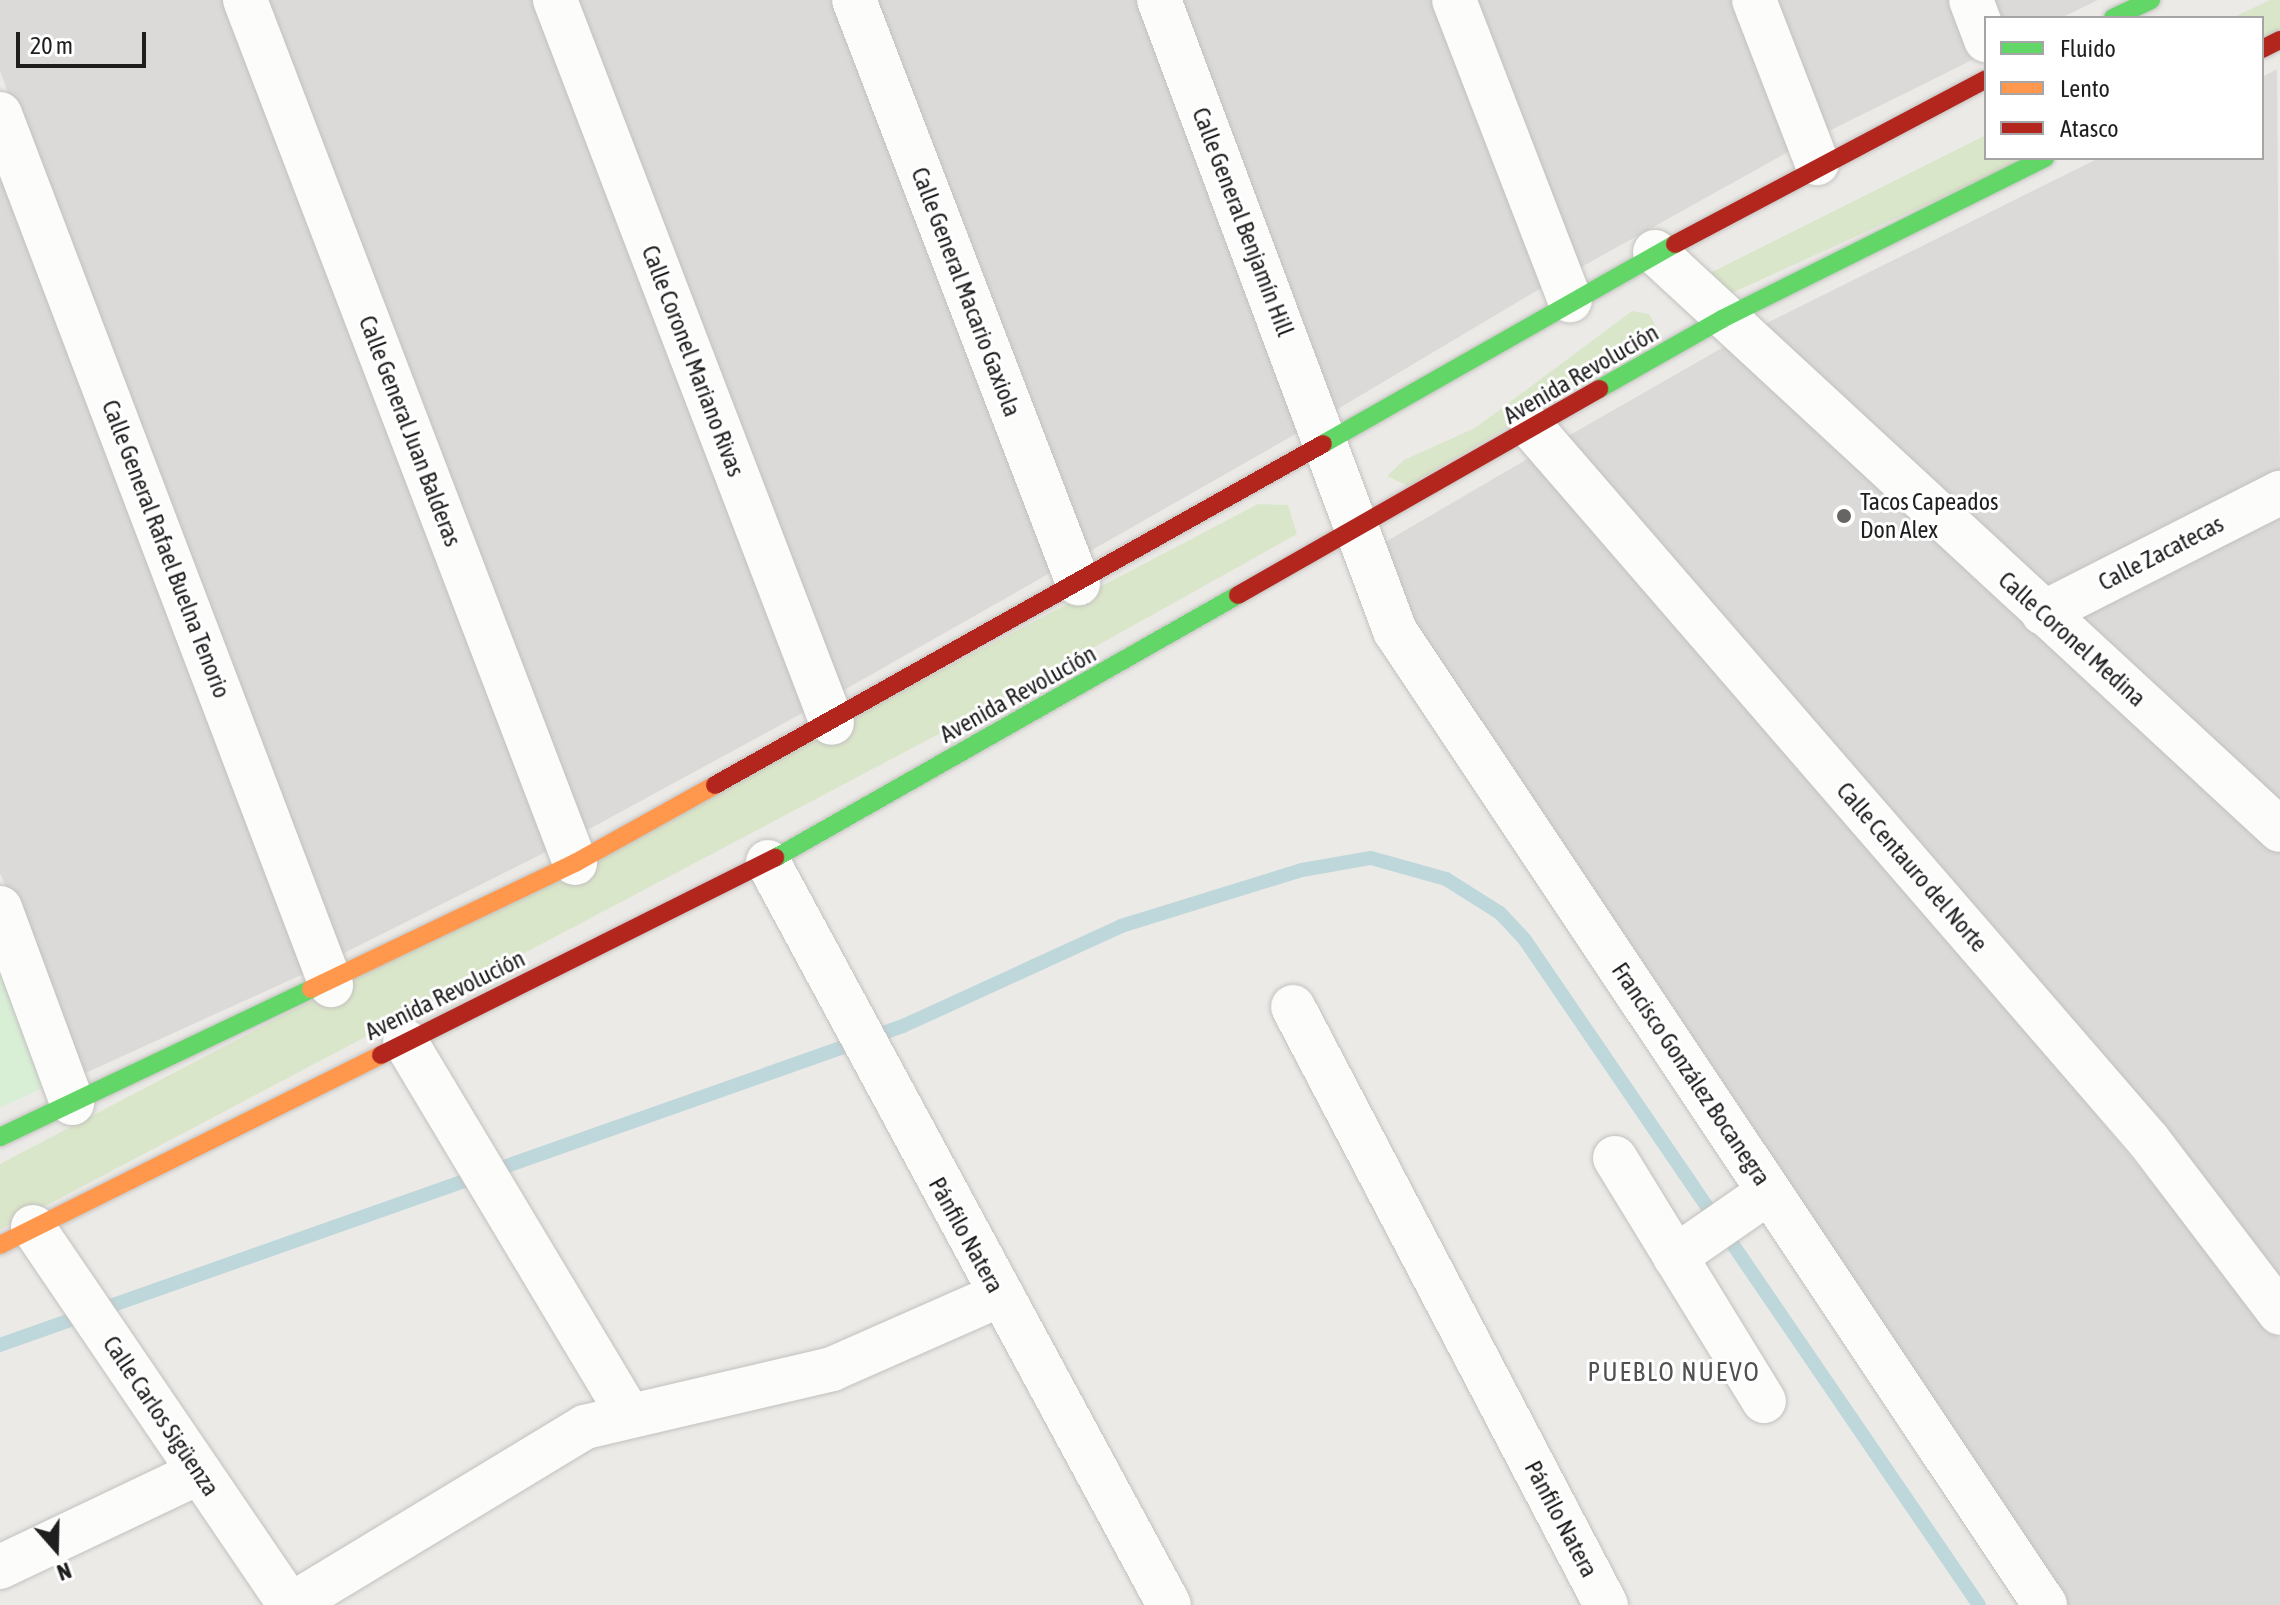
<!DOCTYPE html>
<meta charset="utf-8">
<style>
body{margin:0}
#map{position:relative;width:2280px;height:1605px;overflow:hidden;background:#eceae7;font-family:"Asap Condensed",sans-serif}
div>[style]{position:absolute}
.residential>*{inset:0;background:#dbdad8}
.grass>*{inset:0;background:#dae6c9}
.park>*{inset:0;background:#d8efd6}
.stream>*{height:14px;margin:-7px;padding:0 7px;transform-origin:7px;border-radius:7px;background:#bed7db}
.roads{filter:drop-shadow(0 0 2px #c2c1bf) drop-shadow(0 0 2px #c2c1bf)}
.street>*{height:44px;margin:-22px;padding:0 22px;transform-origin:22px;border-radius:22px;background:#fcfcfb}
.fast>*{height:18px;margin:-9px;padding:0 9px;transform-origin:9px;border-radius:9px;background:#63d668}
.slow>*{height:18px;margin:-9px;padding:0 9px;transform-origin:9px;border-radius:9px;background:#ff974d}
.jam>*{height:18px;margin:-9px;padding:0 9px;transform-origin:9px;border-radius:9px;background:#b3261e}
.dots>*{width:22px;height:22px;translate:-50% -50%;box-sizing:border-box;border:4px solid #fff;border-radius:50%}
span{translate:-50% -50%;white-space:nowrap;text-align:center;line-height:1.15;-webkit-text-stroke:6px #fff;paint-order:stroke}
.street-label{font-size:24px;color:#1e1e1e}
.poi-label{font-size:24px;color:#1e1e1e}
.left{translate:0 -50%;text-align:left}
.neighbourhood-label{font-size:26px;color:#515151;letter-spacing:2px}
.legend{position:absolute;left:1984px;top:16px;width:280px;height:144px;box-sizing:border-box;background:#fff;border:2px solid #a5a5a5;margin:0;padding:10px 14px;list-style:none;font-size:24px;color:#1e1e1e}
.legend li{display:flex;align-items:center;gap:16px;height:40px}
.legend b{width:40px;border:2px solid #a5a5a5}
.north{position:absolute;left:16px;top:1509px;width:80px;height:80px;-webkit-text-stroke:6px #fff;paint-order:stroke;rotate:160deg;font-size:22px;font-weight:700;line-height:32px;text-align:center;color:#1e1e1e}
.north::after{content:'';display:block;margin:auto;width:28px;height:36px;background:#1e1e1e;clip-path:polygon(50% 0,100% 100%,50% 72%,0 100%)}
.scale{position:absolute;left:16px;top:32px;width:130px;height:36px;box-sizing:border-box;border:4px solid #1e1e1e;border-top:0;padding-left:10px;font-size:24px;line-height:28px;white-space:nowrap;color:#1e1e1e;-webkit-text-stroke:6px #fff;paint-order:stroke}
</style>
<div id="map">
<div class="residential">
<div style="clip-path:polygon(0 0,229px 0,554px 848px,336px 957px,0 71px)"></div>
<div style="clip-path:polygon(260px 0,538px 0,810px 709px,580px 834px)"></div>
<div style="clip-path:polygon(570px 0,838px 0,1057px 569px,837px 694px)"></div>
<div style="clip-path:polygon(870px 0,1139px 0,1306px 428px,1085px 554px)"></div>
<div style="clip-path:polygon(1170px 0,1439px 0,1548px 284px,1331px 413px)"></div>
<div style="clip-path:polygon(1471px 0,1740px 0,1797px 147px,1576px 270px)"></div>
<div style="clip-path:polygon(1772px 0,1956px 0,1978px 57px,1823px 134px)"></div>
<div style="clip-path:polygon(1986px 0,2098px 0,2061px 18px,1993px 18px)"></div>
<div style="clip-path:polygon(2277px 69px,2280px 477px,2046px 594px,1755px 329px,2099px 158px,2262px 158px,2262px 77px)"></div>
<div style="clip-path:polygon(0 156px,310px 971px,81px 1075px,0 873px)"></div>
<div style="clip-path:polygon(1729px 344px,2280px 850px,2280px 1289px,1563px 439px)"></div>
<div style="clip-path:polygon(1536px 454px,1895px 869px,2280px 1339px,2280px 1605px,2062px 1605px,1411px 629px,1375px 548px)"></div>
<div style="clip-path:polygon(2280px 510px,2280px 811px,2067px 615px)"></div>
</div>
<div class="grass">
<div style="clip-path:polygon(2270px 0,2280px 0,2280px 32px,2262px 40px,2262px 18px,2232px 18px)"></div>
<div style="clip-path:polygon(1986px 135px,1986px 158px,2028px 158px,1732px 293px,1706px 275px)"></div>
<div style="clip-path:polygon(1632px 311px,1649px 314px,1661px 336px,1408px 486px,1387px 476px,1404px 460px,1475px 428px)"></div>
<div style="clip-path:polygon(1258px 504px,1288px 505px,1297px 534px,937px 735px,0 1230px,0 1164px)"></div>
</div>
<div class="park">
<div style="clip-path:polygon(0 960px,49px 1085px,0 1108px)"></div>
</div>
<div class="stream">
<div style="left:0;top:1345px;width:958px;rotate:-19.46deg"></div>
<div style="left:903px;top:1026px;width:240px;rotate:-24.6deg"></div>
<div style="left:1121px;top:926px;width:189px;rotate:-17.2deg"></div>
<div style="left:1302px;top:870px;width:70px;rotate:-9.9deg"></div>
<div style="left:1371px;top:858px;width:78px;rotate:15.6deg"></div>
<div style="left:1446px;top:879px;width:64px;rotate:32.2deg"></div>
<div style="left:1500px;top:913px;width:37px;rotate:47deg"></div>
<div style="left:1525px;top:940px;width:805px;rotate:55.68deg"></div>
</div>
<div class="roads">
<div class="street">
<div style="left:245px;top:0;width:924px;rotate:69.07deg"></div>
<div style="left:555px;top:0;width:774px;rotate:69.04deg"></div>
<div style="left:854px;top:0;width:625px;rotate:68.98deg"></div>
<div style="left:1159px;top:0;width:674px;rotate:69.49deg"></div>
<div style="left:1395px;top:631px;width:1171px;rotate:56.28deg"></div>
<div style="left:1454px;top:0;width:322px;rotate:68.9deg"></div>
<div style="left:1754px;top:0;width:175px;rotate:68.9deg"></div>
<div style="left:1971px;top:0;width:43px;rotate:69.4deg"></div>
<div style="left:0;top:114px;width:932px;rotate:69.19deg"></div>
<div style="left:1655px;top:252px;width:851px;rotate:42.76deg"></div>
<div style="left:1533px;top:429px;width:941px;rotate:49.13deg"></div>
<div style="left:2149px;top:1141px;width:216px;rotate:52.7deg"></div>
<div style="left:2043px;top:613px;width:266px;rotate:-26.9deg"></div>
<div style="left:768px;top:862px;width:844px;rotate:61.64deg"></div>
<div style="left:0;top:908px;width:208px;rotate:69.7deg"></div>
<div style="left:1293px;top:1007px;width:675px;rotate:62.37deg"></div>
<div style="left:405px;top:1041px;width:434px;rotate:59.1deg"></div>
<div style="left:1615px;top:1158px;width:285px;rotate:58.5deg"></div>
<div style="left:33px;top:1227px;width:457px;rotate:55.8deg"></div>
<div style="left:1675px;top:1257px;width:114px;rotate:-34.7deg"></div>
<div style="left:0;top:1567px;width:221px;rotate:-25.4deg"></div>
<div style="left:291px;top:1605px;width:344px;rotate:-31.2deg"></div>
<div style="left:585px;top:1427px;width:254px;rotate:-13.2deg"></div>
<div style="left:832px;top:1369px;width:184px;rotate:-23.8deg"></div>
</div>
<div class="fast">
<div style="left:2113px;top:18px;width:42px;rotate:-25.3deg"></div>
<div style="left:1599px;top:389px;width:142px;rotate:-29.6deg"></div>
<div style="left:1722px;top:319px;width:361px;rotate:-26.5deg"></div>
<div style="left:1323px;top:444px;width:405px;rotate:-29.6deg"></div>
<div style="left:775px;top:858px;width:532px;rotate:-29.6deg"></div>
<div style="left:0;top:1137px;width:344px;rotate:-25.4deg"></div>
</div>
<div class="slow">
<div style="left:311px;top:989px;width:293px;rotate:-25.5deg"></div>
<div style="left:575px;top:863px;width:160px;rotate:-29.1deg"></div>
<div style="left:0;top:1245px;width:426px;rotate:-26.5deg"></div>
</div>
<div class="jam">
<div style="left:2262px;top:49px;width:20px;rotate:-27deg"></div>
<div style="left:1675px;top:244px;width:352px;rotate:-27.9deg"></div>
<div style="left:1238px;top:595px;width:416px;rotate:-29.7deg"></div>
<div style="left:715px;top:785px;width:697px;rotate:-29.29deg"></div>
<div style="left:381px;top:1055px;width:441px;rotate:-26.6deg"></div>
</div>
</div>
<div class="dots">
<div style="left:1844px;top:516px;background:#666564"></div>
</div>
<div class="street-label">
<span style="left:1243px;top:222px;rotate:69deg">Calle General Benjamín Hill</span>
<span style="left:966px;top:292px;rotate:69deg">Calle General Macario Gaxiola</span>
<span style="left:693px;top:361px;rotate:69deg">Calle Coronel Mariano Rivas</span>
<span style="left:1581px;top:374px;rotate:-30deg">Avenida Revolución</span>
<span style="left:410px;top:431px;rotate:69deg">Calle General Juan Balderas</span>
<span style="left:166px;top:549px;rotate:69deg">Calle General Rafael Buelna Tenorio</span>
<span style="left:2161px;top:553px;rotate:-27deg">Calle Zacatecas</span>
<span style="left:2072px;top:639px;rotate:42deg">Calle Coronel Medina</span>
<span style="left:1018px;top:694px;rotate:-29deg">Avenida Revolución</span>
<span style="left:1912px;top:867px;rotate:49deg">Calle Centauro del Norte</span>
<span style="left:445px;top:995px;rotate:-26deg">Avenida Revolución</span>
<span style="left:1691px;top:1074px;rotate:56deg">Francisco González Bocanegra</span>
<span style="left:966px;top:1235px;rotate:61deg">Pánfilo Natera</span>
<span style="left:161px;top:1416px;rotate:56deg">Calle Carlos Sigüenza</span>
<span style="left:1561px;top:1519px;rotate:62deg">Pánfilo Natera</span>
</div>
<div class="poi-label">
<span class="left" style="left:1860px;top:516px">Tacos Capeados<br>Don Alex</span>
</div>
<div class="neighbourhood-label">
<span style="left:1674px;top:1373px">PUEBLO NUEVO</span>
</div>
<ul class="legend">
<li><b style="height:10px;background:#63d668"></b>Fluido</li>
<li><b style="height:10px;background:#ff974d"></b>Lento</li>
<li><b style="height:10px;background:#b3261e"></b>Atasco</li>
</ul>
<div class="north">N</div>
<div class="scale">20 m</div>
</div>
